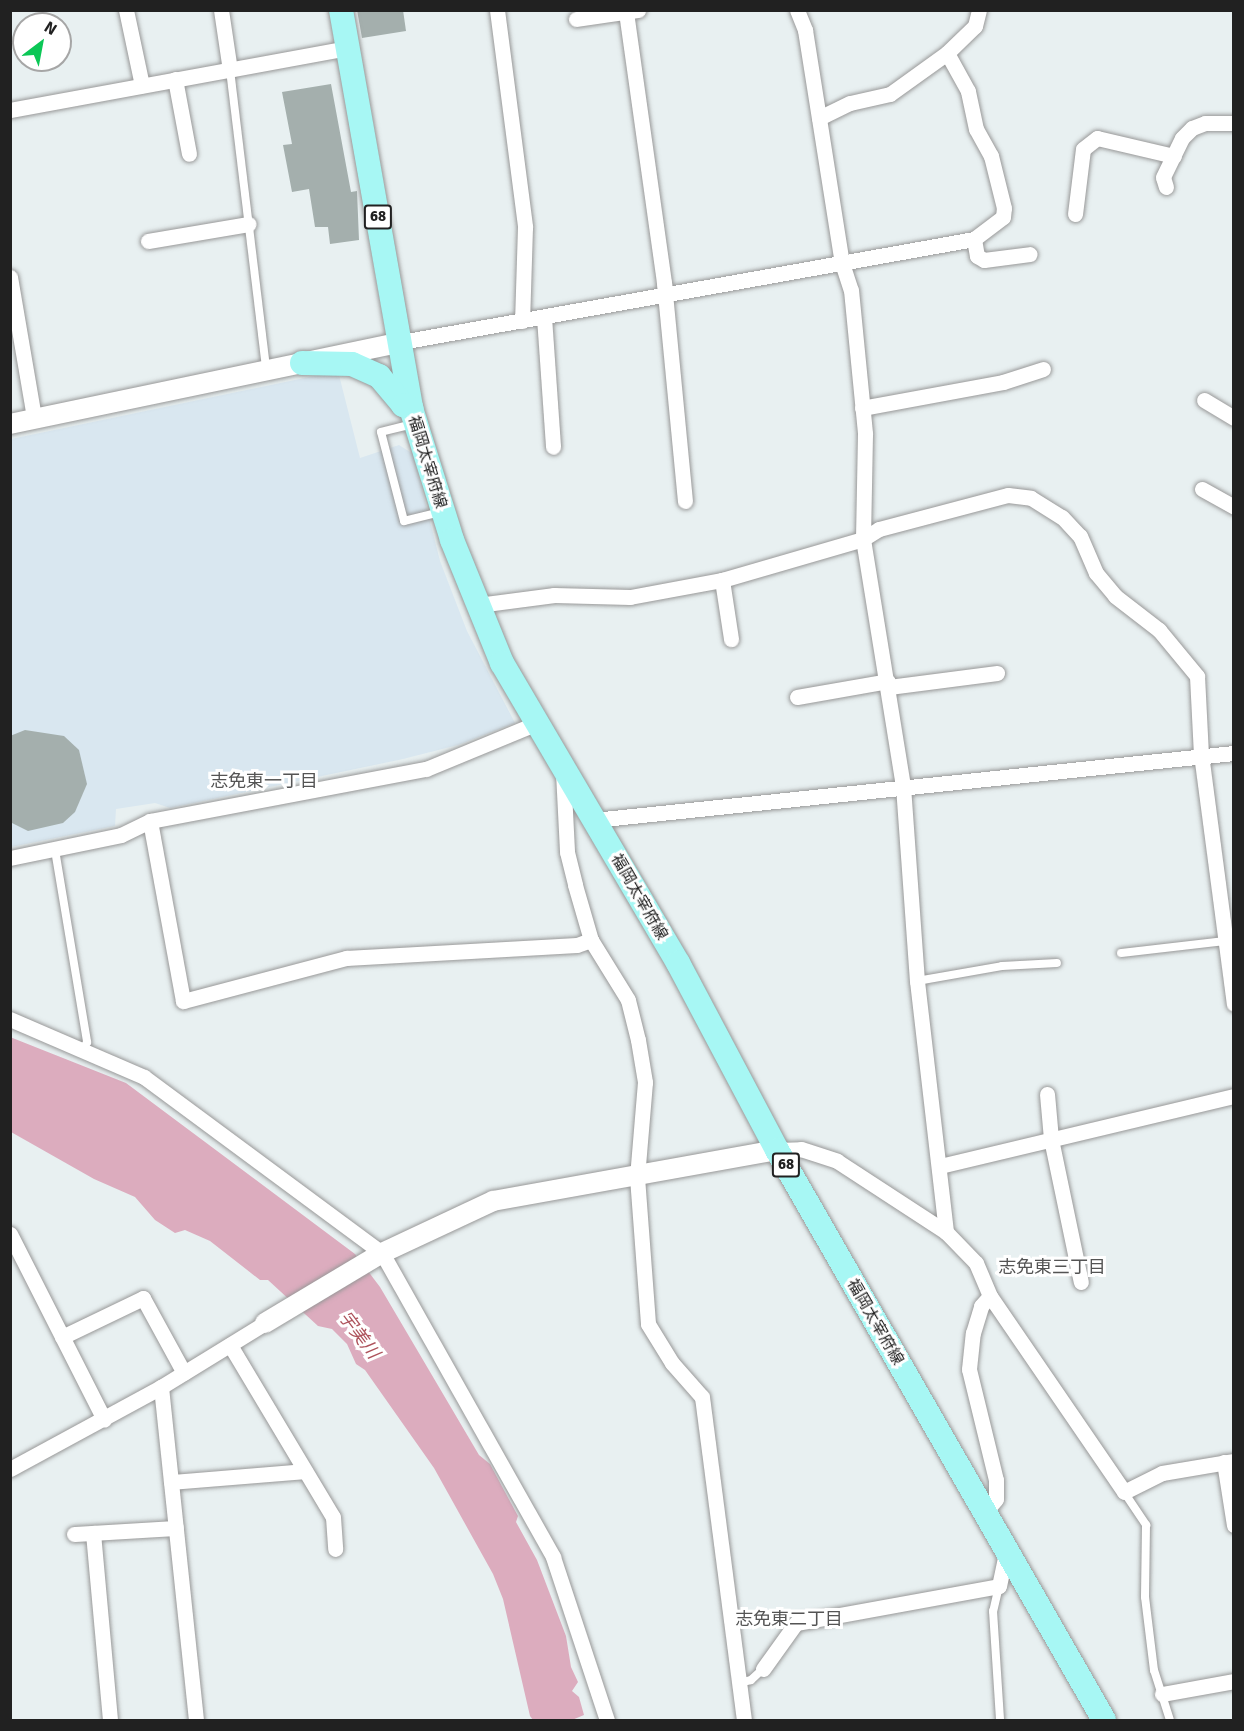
<!DOCTYPE html>
<meta charset="utf-8">
<style>
body{margin:0}
#map{position:relative;width:1244px;height:1731px;overflow:hidden;background:#e8f0f1;font-family:Signika,"Noto Sans JP",sans-serif}
div>[style]{position:absolute}
.education>*{inset:0;background:#d9e7f0}
.water>*{inset:0;background:#dcacbe}
.building>*{inset:0;background:#a4afad}
.roads{filter:drop-shadow(0 0 2px #989898) drop-shadow(0 0 2px #989898)}
.service>*{height:8px;margin:-4px;padding:0 4px;transform-origin:4px;border-radius:4px;background:#fff}
.minor>*{height:15px;margin:-7.5px;padding:0 7.5px;transform-origin:7.5px;border-radius:7.5px;background:#fff}
.tertiary>*{height:20px;margin:-10px;padding:0 10px;transform-origin:10px;border-radius:10px;background:#fff}
.primary>*{height:24px;margin:-12px;padding:0 12px;transform-origin:12px;border-radius:12px;background:#a7f7f4}
span{translate:-50% -50%;white-space:nowrap;text-align:center;line-height:1.15;-webkit-text-stroke:6px #fff;paint-order:stroke}
.shield-label span{padding:2px 4px;background:#fff;border:2px solid;border-radius:4px;-webkit-text-stroke-width:0}
.shield-label{font-size:15px;color:#212121;font-weight:700}
.street-label{font-size:16px;color:#212121}
.neighbourhood-label{font-size:18px;color:#545454}
.water-label{font-size:18px;color:#ad525b;font-style:italic}
.frame{position:absolute;inset:0;border:12px solid #212121;pointer-events:none}
.north{position:absolute;left:12px;top:12px;width:60px;height:60px;box-sizing:border-box;background:#fff;border:2px solid #a6a6a6;border-radius:50%;rotate:32deg;font-size:16px;font-weight:700;line-height:24px;text-align:center;color:#212121}
.north::after{content:'';display:block;margin:auto;width:21px;height:27px;background:#0bc756;clip-path:polygon(50% 0,100% 100%,50% 72%,0 100%)}
</style>
<div id="map">
<div class="education">
<div style="clip-path:polygon(338px 371px,360px 458px,399px 445px,413px 454px,440px 561px,467px 631px,515px 723px,458px 745px,403px 759px,170px 808px,155px 803px,116px 809px,115px 826px,11px 847px,11px 439px)"></div>
</div>
<div class="water">
<div style="clip-path:polygon(10px 1037px,126px 1083px,355px 1254px,380px 1287px,479px 1455px,490px 1464px,518px 1516px,516px 1522px,537px 1560px,566px 1636px,571px 1667px,578px 1682px,572px 1691px,579px 1697px,584px 1715px,572px 1720px,533px 1720px,530px 1716px,503px 1599px,493px 1574px,434px 1468px,365px 1370px,356px 1364px,347px 1344px,332px 1329px,318px 1326px,268px 1280px,260px 1280px,210px 1241px,185px 1230px,175px 1233px,155px 1220px,135px 1197px,94px 1179px,11px 1132px)"></div>
</div>
<div class="building">
<div style="clip-path:polygon(357px 10px,403px 10px,406px 31px,362px 38px)"></div>
<div style="clip-path:polygon(331px 84px,351px 192px,357px 191px,359px 240px,330px 244px,328px 227px,315px 227px,309px 189px,292px 192px,283px 145px,292px 144px,282px 92px)"></div>
<div style="clip-path:polygon(25px 730px,64px 736px,79px 750px,87px 784px,75px 812px,63px 823px,28px 831px,10px 822px,10px 736px)"></div>
</div>
<div class="roads">
<div class="service">
<div style="left:230px;top:70px;width:301px;rotate:83.1deg"></div>
<div style="left:413px;top:424px;width:33px;rotate:166deg"></div>
<div style="left:381px;top:432px;width:92px;rotate:75.5deg"></div>
<div style="left:404px;top:521px;width:37px;rotate:-14deg"></div>
<div style="left:55px;top:850px;width:195px;rotate:80.5deg"></div>
<div style="left:87px;top:1042px;width:7px;rotate:117deg"></div>
<div style="left:1121px;top:953px;width:105px;rotate:-6.6deg"></div>
<div style="left:917px;top:981px;width:86px;rotate:-10deg"></div>
<div style="left:1002px;top:966px;width:55px;rotate:-3.1deg"></div>
<div style="left:1124px;top:1492px;width:40px;rotate:56deg"></div>
<div style="left:1146px;top:1525px;width:72px;rotate:90.8deg"></div>
<div style="left:1145px;top:1597px;width:74px;rotate:83deg"></div>
<div style="left:1154px;top:1670px;width:52px;rotate:72.3deg"></div>
<div style="left:999px;top:1586px;width:26px;rotate:103deg"></div>
<div style="left:993px;top:1611px;width:109px;rotate:86.3deg"></div>
<div style="left:739px;top:1683px;width:12px;rotate:-14deg"></div>
<div style="left:751px;top:1680px;width:16px;rotate:-43deg"></div>
</div>
<div class="minor">
<div style="left:126px;top:10px;width:77px;rotate:78deg"></div>
<div style="left:221px;top:10px;width:61px;rotate:81.5deg"></div>
<div style="left:497px;top:10px;width:219px;rotate:82.6deg"></div>
<div style="left:525px;top:227px;width:94px;rotate:91.8deg"></div>
<div style="left:797px;top:10px;width:22px;rotate:68deg"></div>
<div style="left:805px;top:30px;width:236px;rotate:81deg"></div>
<div style="left:842px;top:263px;width:28px;rotate:72deg"></div>
<div style="left:851px;top:290px;width:145px;rotate:84.4deg"></div>
<div style="left:865px;top:434px;width:105px;rotate:91.1deg"></div>
<div style="left:863px;top:539px;width:250px;rotate:80.8deg"></div>
<div style="left:903px;top:786px;width:196px;rotate:85.9deg"></div>
<div style="left:917px;top:981px;width:253px;rotate:83.4deg"></div>
<div style="left:626px;top:12px;width:274px;rotate:82deg"></div>
<div style="left:664px;top:283px;width:219px;rotate:84.5deg"></div>
<div style="left:576px;top:19px;width:63px;rotate:-8.3deg"></div>
<div style="left:175px;top:79px;width:76px;rotate:79.4deg"></div>
<div style="left:10px;top:110px;width:344px;rotate:-10.4deg"></div>
<div style="left:819px;top:118px;width:34px;rotate:-26deg"></div>
<div style="left:850px;top:103px;width:41px;rotate:-12.7deg"></div>
<div style="left:890px;top:94px;width:70px;rotate:-35.7deg"></div>
<div style="left:947px;top:53px;width:39px;rotate:-44deg"></div>
<div style="left:975px;top:26px;width:16px;rotate:-76deg"></div>
<div style="left:1166px;top:187px;width:10px;rotate:-107deg"></div>
<div style="left:1163px;top:177px;width:43px;rotate:-64deg"></div>
<div style="left:1182px;top:138px;width:14px;rotate:-45deg"></div>
<div style="left:1192px;top:128px;width:14px;rotate:-21deg"></div>
<div style="left:1205px;top:123px;width:29px"></div>
<div style="left:1075px;top:214px;width:65px;rotate:-83deg"></div>
<div style="left:1083px;top:149px;width:18px;rotate:-38deg"></div>
<div style="left:1097px;top:138px;width:79px;rotate:13.2deg"></div>
<div style="left:974px;top:239px;width:17px;rotate:80deg"></div>
<div style="left:977px;top:256px;width:8px;rotate:30deg"></div>
<div style="left:984px;top:260px;width:46px;rotate:-7.4deg"></div>
<div style="left:148px;top:241px;width:102px;rotate:-9.6deg"></div>
<div style="left:10px;top:277px;width:143px;rotate:80.3deg"></div>
<div style="left:544px;top:317px;width:130px;rotate:86deg"></div>
<div style="left:401px;top:342px;width:582px;rotate:-10.19deg"></div>
<div style="left:974px;top:239px;width:36px;rotate:-37deg"></div>
<div style="left:1003px;top:217px;width:9px;rotate:-84deg"></div>
<div style="left:1004px;top:208px;width:54px;rotate:-104deg"></div>
<div style="left:991px;top:156px;width:31px;rotate:-119deg"></div>
<div style="left:976px;top:129px;width:39px;rotate:-102deg"></div>
<div style="left:968px;top:91px;width:43px;rotate:-118.9deg"></div>
<div style="left:1204px;top:400px;width:35px;rotate:31deg"></div>
<div style="left:862px;top:408px;width:143px;rotate:-10.4deg"></div>
<div style="left:1003px;top:382px;width:42px;rotate:-18deg"></div>
<div style="left:1202px;top:489px;width:37px;rotate:29deg"></div>
<div style="left:722px;top:580px;width:60px;rotate:81.3deg"></div>
<div style="left:478px;top:605px;width:77px;rotate:-7.5deg"></div>
<div style="left:554px;top:595px;width:76px;rotate:1.5deg"></div>
<div style="left:630px;top:597px;width:94px;rotate:-10.5deg"></div>
<div style="left:722px;top:580px;width:147px;rotate:-16.2deg"></div>
<div style="left:863px;top:539px;width:19px;rotate:-32deg"></div>
<div style="left:879px;top:529px;width:133px;rotate:-14.8deg"></div>
<div style="left:1008px;top:495px;width:23px;rotate:7deg"></div>
<div style="left:1031px;top:498px;width:36px;rotate:32deg"></div>
<div style="left:1062px;top:517px;width:26px;rotate:47deg"></div>
<div style="left:1080px;top:536px;width:40px;rotate:66.6deg"></div>
<div style="left:1096px;top:573px;width:30px;rotate:50deg"></div>
<div style="left:1115px;top:596px;width:56px;rotate:37.7deg"></div>
<div style="left:1159px;top:630px;width:60px;rotate:50.4deg"></div>
<div style="left:1197px;top:676px;width:78px;rotate:87.1deg"></div>
<div style="left:1201px;top:754px;width:252px;rotate:82.5deg"></div>
<div style="left:889px;top:687px;width:109px;rotate:-7.4deg"></div>
<div style="left:797px;top:697px;width:92px;rotate:-10deg"></div>
<div style="left:563px;top:772px;width:80px;rotate:87.1deg"></div>
<div style="left:567px;top:852px;width:34px;rotate:76deg"></div>
<div style="left:575px;top:885px;width:57px;rotate:73.8deg"></div>
<div style="left:591px;top:940px;width:70px;rotate:58.3deg"></div>
<div style="left:628px;top:1000px;width:41px;rotate:76deg"></div>
<div style="left:638px;top:1040px;width:43px;rotate:80.5deg"></div>
<div style="left:645px;top:1082px;width:95px;rotate:94.8deg"></div>
<div style="left:637px;top:1177px;width:147px;rotate:85.7deg"></div>
<div style="left:648px;top:1324px;width:46px;rotate:58.4deg"></div>
<div style="left:672px;top:1363px;width:45px;rotate:48.6deg"></div>
<div style="left:702px;top:1397px;width:326px;rotate:82.6deg"></div>
<div style="left:594px;top:820px;width:643px;rotate:-5.98deg"></div>
<div style="left:150px;top:821px;width:183px;rotate:79.6deg"></div>
<div style="left:183px;top:1001px;width:169px;rotate:-14.8deg"></div>
<div style="left:346px;top:958px;width:231px;rotate:-3.2deg"></div>
<div style="left:577px;top:945px;width:15px;rotate:-20deg"></div>
<div style="left:10px;top:858px;width:113px;rotate:-11.7deg"></div>
<div style="left:121px;top:835px;width:32px;rotate:-26deg"></div>
<div style="left:150px;top:821px;width:281px;rotate:-10.7deg"></div>
<div style="left:426px;top:769px;width:120px;rotate:-22.5deg"></div>
<div style="left:10px;top:1019px;width:146px;rotate:23.4deg"></div>
<div style="left:144px;top:1077px;width:296px;rotate:36.5deg"></div>
<div style="left:382px;top:1253px;width:349px;rotate:60.6deg"></div>
<div style="left:553px;top:1557px;width:172px;rotate:71.7deg"></div>
<div style="left:1047px;top:1094px;width:45px;rotate:84.9deg"></div>
<div style="left:1051px;top:1139px;width:146px;rotate:78.2deg"></div>
<div style="left:777px;top:1150px;width:24px;rotate:-2deg"></div>
<div style="left:801px;top:1149px;width:38px;rotate:18deg"></div>
<div style="left:837px;top:1161px;width:130px;rotate:33.1deg"></div>
<div style="left:946px;top:1232px;width:43px;rotate:45.9deg"></div>
<div style="left:976px;top:1263px;width:36px;rotate:67deg"></div>
<div style="left:990px;top:1296px;width:237px;rotate:55.6deg"></div>
<div style="left:1124px;top:1492px;width:42px;rotate:-26.6deg"></div>
<div style="left:1162px;top:1473px;width:73px;rotate:-9.5deg"></div>
<div style="left:940px;top:1166px;width:302px;rotate:-13.4deg"></div>
<div style="left:10px;top:1234px;width:208px;rotate:63.1deg"></div>
<div style="left:62px;top:1337px;width:90px;rotate:-25.7deg"></div>
<div style="left:143px;top:1298px;width:85px;rotate:61.3deg"></div>
<div style="left:230px;top:1345px;width:200px;rotate:59.1deg"></div>
<div style="left:333px;top:1517px;width:32px;rotate:86deg"></div>
<div style="left:161px;top:1387px;width:335px;rotate:84deg"></div>
<div style="left:1224px;top:1462px;width:64px;rotate:81deg"></div>
<div style="left:10px;top:1469px;width:172px;rotate:-28.5deg"></div>
<div style="left:161px;top:1387px;width:122px;rotate:-31.6deg"></div>
<div style="left:171px;top:1482px;width:134px;rotate:-4.7deg"></div>
<div style="left:984px;top:1513px;width:18px;rotate:-49deg"></div>
<div style="left:996px;top:1499px;width:19px;rotate:-90deg"></div>
<div style="left:996px;top:1480px;width:114px;rotate:-103.7deg"></div>
<div style="left:969px;top:1369px;width:36px;rotate:-84deg"></div>
<div style="left:973px;top:1333px;width:28px;rotate:-73deg"></div>
<div style="left:981px;top:1306px;width:13px;rotate:-48deg"></div>
<div style="left:93px;top:1533px;width:188px;rotate:84.8deg"></div>
<div style="left:74px;top:1534px;width:102px;rotate:-3.4deg"></div>
<div style="left:763px;top:1669px;width:57px;rotate:-54.3deg"></div>
<div style="left:796px;top:1623px;width:206px;rotate:-10.3deg"></div>
<div style="left:999px;top:1586px;width:35px;rotate:-78deg"></div>
<div style="left:1162px;top:1694px;width:73px;rotate:-10.2deg"></div>
</div>
<div class="tertiary">
<div style="left:10px;top:424px;width:400px;rotate:-11.8deg"></div>
<div style="left:265px;top:1323px;width:136px;rotate:-30.9deg"></div>
<div style="left:382px;top:1253px;width:123px;rotate:-25.1deg"></div>
<div style="left:493px;top:1201px;width:289px;rotate:-10.2deg"></div>
</div>
<div class="primary">
<div style="left:341px;top:10px;width:404px;rotate:80deg"></div>
<div style="left:411px;top:408px;width:138px;rotate:72.7deg"></div>
<div style="left:452px;top:540px;width:133px;rotate:67.9deg"></div>
<div style="left:502px;top:663px;width:348px;rotate:59.6deg"></div>
<div style="left:678px;top:963px;width:212px;rotate:62.1deg"></div>
<div style="left:777px;top:1150px;width:657px;rotate:60.16deg"></div>
<div style="left:302px;top:363px;width:50px;rotate:1.1deg"></div>
<div style="left:352px;top:364px;width:30px;rotate:24deg"></div>
<div style="left:379px;top:376px;width:38px;rotate:50deg"></div>
<div style="left:403px;top:405px;width:9px;rotate:21deg"></div>
</div>
</div>
<div class="shield-label">
<span style="left:378px;top:217px">68</span>
<span style="left:786px;top:1165px">68</span>
</div>
<div class="street-label">
<span style="left:427px;top:462px;rotate:73deg">福岡太宰府線</span>
<span style="left:639px;top:897px;rotate:60deg">福岡太宰府線</span>
<span style="left:875px;top:1322px;rotate:60deg">福岡太宰府線</span>
</div>
<div class="neighbourhood-label">
<span style="left:264px;top:781px">志免東一丁目</span>
<span style="left:1052px;top:1267px">志免東三丁目</span>
<span style="left:789px;top:1619px">志免東二丁目</span>
</div>
<div class="water-label">
<span style="left:359px;top:1335px;rotate:53deg">宇美川</span>
</div>
<div class="frame"></div>
<div class="north">N</div>
</div>
